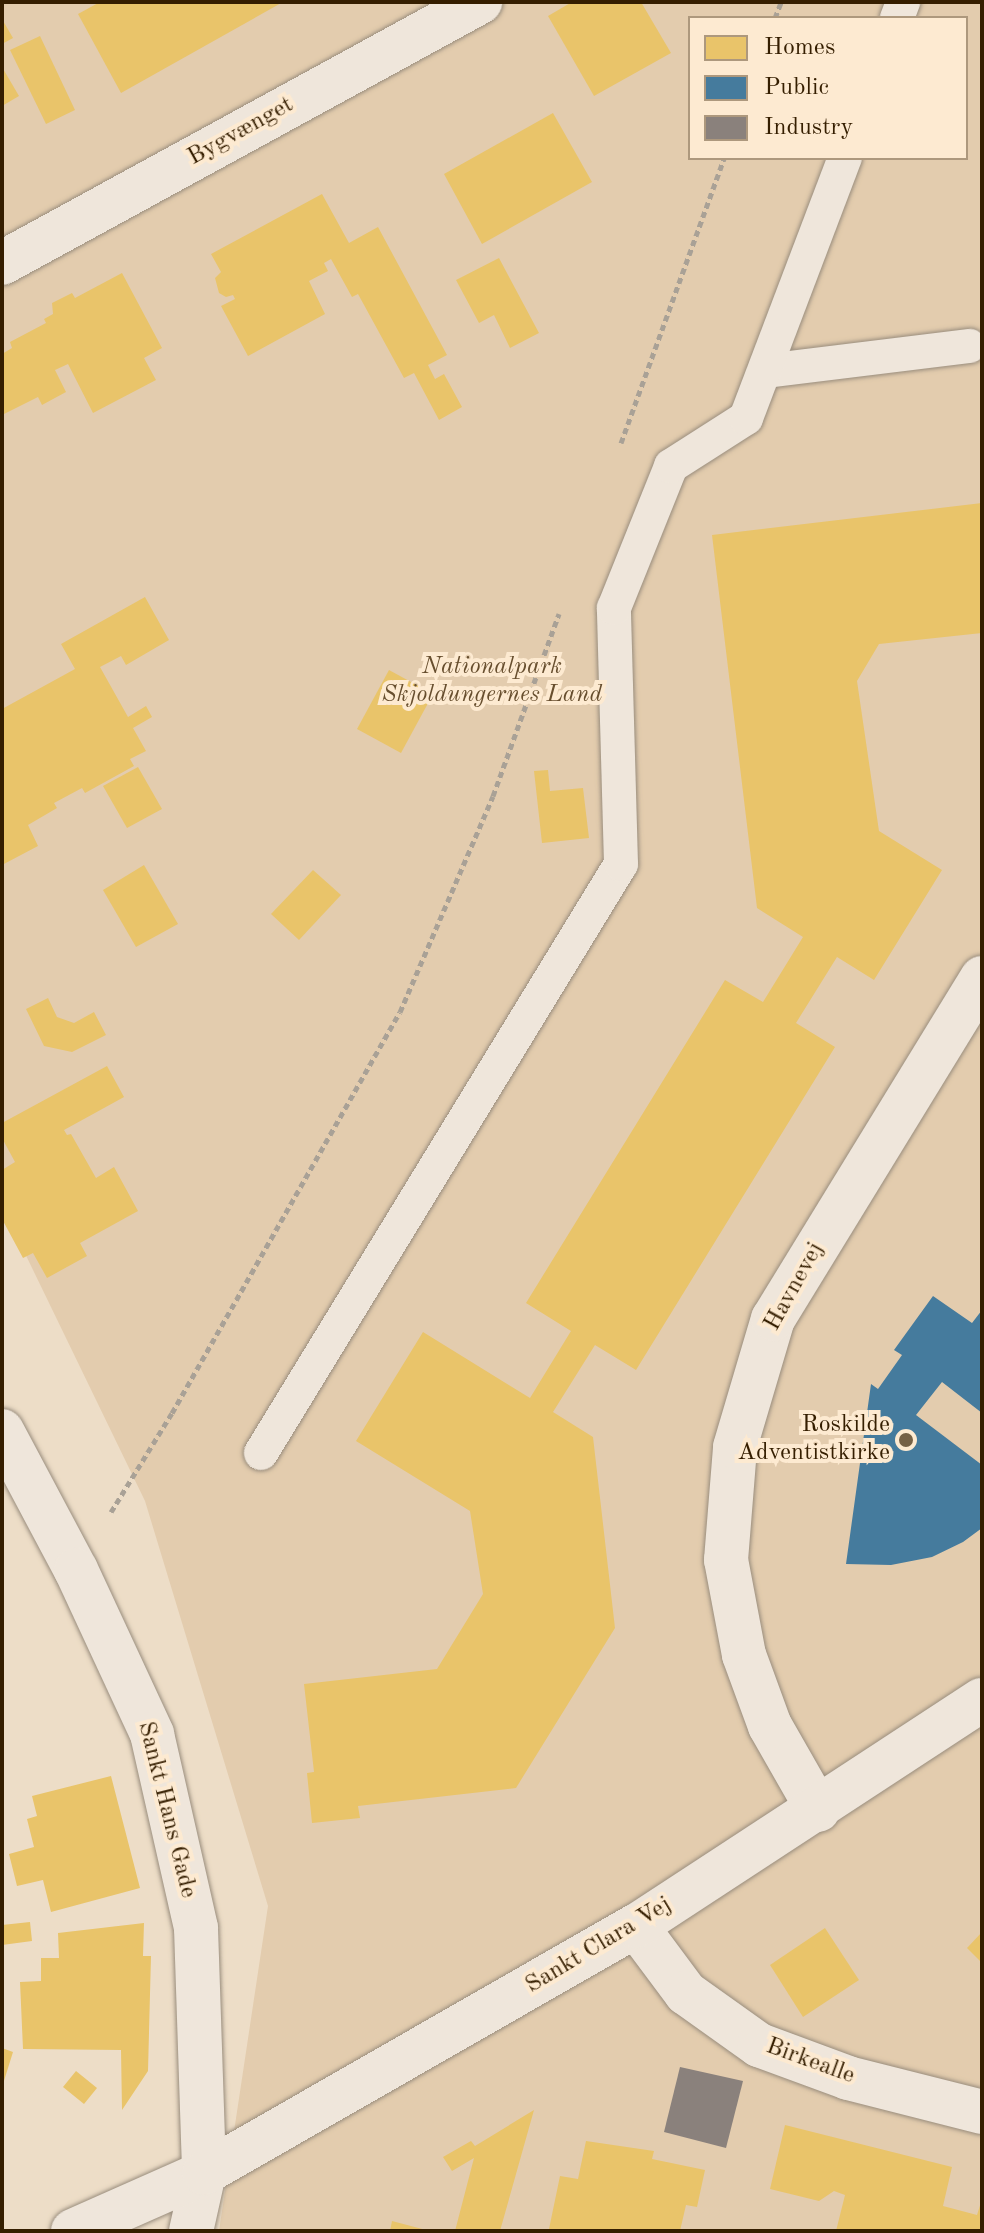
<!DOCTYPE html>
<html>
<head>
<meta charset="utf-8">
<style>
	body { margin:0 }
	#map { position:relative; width:984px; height:2233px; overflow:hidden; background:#edddc7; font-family:"Old Standard TT",serif }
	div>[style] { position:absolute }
	.green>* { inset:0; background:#e3ccae }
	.homes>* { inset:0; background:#e9c46a }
	.public>* { inset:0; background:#457b9d }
	.industry>* { inset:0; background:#8a817c }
	.path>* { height:5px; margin-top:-2.5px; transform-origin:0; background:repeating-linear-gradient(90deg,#a9a196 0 6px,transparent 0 10px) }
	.roads { filter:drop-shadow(0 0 2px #998d7d) drop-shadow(0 0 2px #998d7d) }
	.service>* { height:34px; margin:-17px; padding:0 17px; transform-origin:17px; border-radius:17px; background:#efe6db }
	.minor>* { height:44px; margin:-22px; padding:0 22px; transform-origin:22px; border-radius:22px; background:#efe6db }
	.secondary>* { height:44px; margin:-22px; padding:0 22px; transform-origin:22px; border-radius:22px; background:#efe6db }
	.dots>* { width:22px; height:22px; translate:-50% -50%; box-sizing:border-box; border:4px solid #fdead1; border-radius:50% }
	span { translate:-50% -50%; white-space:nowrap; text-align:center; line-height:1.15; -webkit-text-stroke:8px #fdead1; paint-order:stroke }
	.street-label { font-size:24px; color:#351e00 }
	.park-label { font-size:24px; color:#674e2e; font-style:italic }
	.poi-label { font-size:24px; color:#351e00 }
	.right { translate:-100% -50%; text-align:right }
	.frame { position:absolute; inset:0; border:4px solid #351e00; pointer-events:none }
	.legend { position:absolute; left:688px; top:16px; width:280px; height:144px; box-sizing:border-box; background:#fdead1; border:2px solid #ad987d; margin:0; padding:10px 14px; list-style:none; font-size:24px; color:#351e00 }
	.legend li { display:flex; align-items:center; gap:16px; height:40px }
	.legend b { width:40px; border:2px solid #ad987d }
</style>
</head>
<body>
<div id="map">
	<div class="green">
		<div style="clip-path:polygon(evenodd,2px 2px,982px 2px,982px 2231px,219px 2231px,268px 1906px,145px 1501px,2px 1206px,2px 2px,690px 18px,966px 18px,966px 158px,690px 158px,690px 18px)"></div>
	</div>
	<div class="homes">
		<div style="clip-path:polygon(100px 2px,283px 2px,121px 93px,78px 14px)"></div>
		<div style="clip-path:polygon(572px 2px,641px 2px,671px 53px,594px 96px,548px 16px)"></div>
		<div style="clip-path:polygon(2px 19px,13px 38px,2px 44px)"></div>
		<div style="clip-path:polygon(40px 36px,75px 110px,46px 124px,10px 50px)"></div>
		<div style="clip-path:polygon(2px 67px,19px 96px,2px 106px)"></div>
		<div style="clip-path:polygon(553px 113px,592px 182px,482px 244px,444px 174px)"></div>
		<div style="clip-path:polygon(322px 194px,349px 243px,378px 227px,447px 355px,428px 365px,435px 379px,444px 374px,462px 407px,439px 420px,414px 373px,404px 378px,358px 294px,352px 297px,331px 259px,324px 263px,328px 271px,309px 281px,325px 314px,248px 356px,221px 306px,235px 299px,233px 295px,226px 297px,219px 293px,215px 278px,221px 272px,211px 254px)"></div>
		<div style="clip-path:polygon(499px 258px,539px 333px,510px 348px,494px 315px,479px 323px,456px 280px)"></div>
		<div style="clip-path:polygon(122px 273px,162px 348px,144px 358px,156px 380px,93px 413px,68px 364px,55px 370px,66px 392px,42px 405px,38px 397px,2px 415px,2px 354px,12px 348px,10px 342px,46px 323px,44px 319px,53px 314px,52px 303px,72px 293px,75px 298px)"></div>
		<div style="clip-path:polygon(982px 503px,982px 633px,879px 644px,857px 681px,879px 831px,942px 870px,874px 980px,837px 957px,796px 1023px,835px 1047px,636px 1370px,595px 1345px,553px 1412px,593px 1437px,615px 1628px,516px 1788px,358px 1806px,360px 1818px,312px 1823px,307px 1773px,314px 1772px,304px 1684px,437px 1669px,483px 1594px,470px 1511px,356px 1441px,423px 1332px,530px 1398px,571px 1331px,526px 1303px,725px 980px,763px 1002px,803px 937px,757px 908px,712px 535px)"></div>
		<div style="clip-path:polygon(145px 597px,169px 640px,126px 665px,121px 656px,100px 667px,128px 717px,146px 706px,152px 717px,133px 728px,146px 751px,130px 759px,134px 766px,85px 793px,82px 788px,54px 803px,57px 808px,28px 825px,38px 846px,2px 865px,2px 709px,75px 669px,61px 644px)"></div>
		<div style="clip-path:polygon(389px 670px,433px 694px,401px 753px,357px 729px)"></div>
		<div style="clip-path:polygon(138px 767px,162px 809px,127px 828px,103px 786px)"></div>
		<div style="clip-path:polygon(548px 770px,550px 791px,583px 788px,589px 838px,542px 843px,534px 771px)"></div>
		<div style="clip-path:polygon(144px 865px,178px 924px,136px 947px,103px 890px)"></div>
		<div style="clip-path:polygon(313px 870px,341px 895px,299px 940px,271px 914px)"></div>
		<div style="clip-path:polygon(48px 998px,57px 1017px,74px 1023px,94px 1012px,106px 1035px,72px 1052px,44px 1046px,26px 1009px)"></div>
		<div style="clip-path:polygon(107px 1066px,124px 1097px,64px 1130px,67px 1135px,71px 1134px,96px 1178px,114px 1167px,138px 1211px,80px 1243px,87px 1256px,47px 1278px,33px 1253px,23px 1258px,2px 1219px,2px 1170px,15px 1162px,2px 1138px,2px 1123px)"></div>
		<div style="clip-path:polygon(111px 1776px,140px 1888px,51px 1912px,43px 1880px,17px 1886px,9px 1854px,34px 1847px,27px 1819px,37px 1816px,32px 1796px)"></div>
		<div style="clip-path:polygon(30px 1922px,32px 1941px,2px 1945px,2px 1925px)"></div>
		<div style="clip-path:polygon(144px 1923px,143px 1956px,151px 1956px,148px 2071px,122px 2110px,121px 2050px,23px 2049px,20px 1982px,41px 1981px,41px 1958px,59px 1958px,58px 1933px)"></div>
		<div style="clip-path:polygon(825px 1928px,859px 1980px,803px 2017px,770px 1965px)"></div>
		<div style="clip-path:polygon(982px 1932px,982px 1963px,967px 1948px)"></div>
		<div style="clip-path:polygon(2px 2048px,13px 2052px,3px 2084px,2px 2084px)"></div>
		<div style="clip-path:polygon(76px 2071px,97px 2088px,84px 2104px,63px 2087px)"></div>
		<div style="clip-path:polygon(534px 2110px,500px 2231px,455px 2231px,474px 2158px,452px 2171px,443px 2157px,471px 2141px,475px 2146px)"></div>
		<div style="clip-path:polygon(785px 2125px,952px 2167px,943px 2206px,977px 2215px,982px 2199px,982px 2231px,836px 2231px,845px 2195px,834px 2191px,819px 2201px,770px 2189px)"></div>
		<div style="clip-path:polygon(586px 2141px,654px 2151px,652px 2159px,705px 2170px,697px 2207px,686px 2205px,680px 2231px,549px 2229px,560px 2176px,578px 2179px)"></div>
		<div style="clip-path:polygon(392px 2221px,426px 2230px,426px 2231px,390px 2231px)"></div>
	</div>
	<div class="public">
		<div style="clip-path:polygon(933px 1296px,972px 1323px,982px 1310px,982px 1413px,942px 1382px,916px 1415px,982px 1465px,982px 1528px,963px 1542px,932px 1557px,891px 1565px,846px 1564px,871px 1384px,878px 1389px,902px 1355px,894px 1350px)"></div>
	</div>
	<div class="industry">
		<div style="clip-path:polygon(680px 2067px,743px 2081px,726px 2148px,664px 2132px)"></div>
	</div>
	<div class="path">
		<div style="left:775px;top:18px;width:17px;rotate:-69deg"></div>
		<div style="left:621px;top:443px;width:303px;rotate:-70.1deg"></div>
		<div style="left:111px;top:1512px;width:116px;rotate:-58.4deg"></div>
		<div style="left:172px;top:1413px;width:461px;rotate:-60.4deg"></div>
		<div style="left:400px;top:1012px;width:235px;rotate:-66.7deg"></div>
		<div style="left:493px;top:796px;width:194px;rotate:-70.1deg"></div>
	</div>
	<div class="roads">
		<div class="service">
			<div style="left:897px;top:18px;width:17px;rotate:-69deg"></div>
			<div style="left:765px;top:371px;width:206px;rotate:-7deg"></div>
			<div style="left:261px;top:1453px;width:690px;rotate:-58.57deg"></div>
			<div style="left:621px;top:864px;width:256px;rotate:-91.6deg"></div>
			<div style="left:614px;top:608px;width:153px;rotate:-68.1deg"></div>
			<div style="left:671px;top:466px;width:89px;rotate:-32.6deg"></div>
			<div style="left:746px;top:418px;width:278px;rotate:-69.2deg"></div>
		</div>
		<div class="minor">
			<div style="left:2px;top:263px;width:545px;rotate:-28.64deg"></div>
			<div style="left:2px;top:1431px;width:157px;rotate:62deg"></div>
			<div style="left:76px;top:1570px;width:181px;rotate:65.1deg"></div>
			<div style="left:152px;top:1734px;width:199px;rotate:77.2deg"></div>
			<div style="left:196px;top:1928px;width:245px;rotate:88.1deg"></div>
			<div style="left:204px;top:2173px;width:59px;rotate:102.6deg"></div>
			<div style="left:818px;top:1810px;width:97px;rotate:-119.7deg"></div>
			<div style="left:770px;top:1726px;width:76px;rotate:-110.1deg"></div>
			<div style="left:744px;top:1655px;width:97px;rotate:-100.7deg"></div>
			<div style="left:726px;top:1560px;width:113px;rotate:-85.4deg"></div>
			<div style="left:735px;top:1447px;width:134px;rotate:-73.5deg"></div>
			<div style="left:773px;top:1319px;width:400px;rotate:-58.5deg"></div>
			<div style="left:636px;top:1926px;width:84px;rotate:53.3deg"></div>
			<div style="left:686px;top:1993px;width:90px;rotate:35.5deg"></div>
			<div style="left:759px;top:2045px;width:95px;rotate:20.3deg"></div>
			<div style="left:848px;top:2078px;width:138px;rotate:14.2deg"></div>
		</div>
		<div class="secondary">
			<div style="left:73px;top:2231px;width:143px;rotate:-23.9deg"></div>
			<div style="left:204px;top:2173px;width:498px;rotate:-29.8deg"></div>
			<div style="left:636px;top:1926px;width:413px;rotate:-33.2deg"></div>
		</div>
	</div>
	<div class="dots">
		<div style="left:906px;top:1440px;background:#756146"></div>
	</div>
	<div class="street-label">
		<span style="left:241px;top:132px;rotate:-29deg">Bygvænget</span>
		<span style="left:795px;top:1287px;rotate:-61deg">Havnevej</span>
		<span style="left:166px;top:1810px;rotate:76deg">Sankt Hans Gade</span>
		<span style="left:599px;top:1946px;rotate:-31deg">Sankt Clara Vej</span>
		<span style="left:810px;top:2062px;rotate:20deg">Birkealle</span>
	</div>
	<div class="park-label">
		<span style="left:492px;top:682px">Nationalpark<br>Skjoldungernes Land</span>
	</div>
	<div class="poi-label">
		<span class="right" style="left:890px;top:1440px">Roskilde<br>Adventistkirke</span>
	</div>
	<div class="frame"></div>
	<ul class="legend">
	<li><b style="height:22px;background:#e9c46a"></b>Homes</li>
	<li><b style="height:22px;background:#457b9d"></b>Public</li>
	<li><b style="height:22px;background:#8a817c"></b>Industry</li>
	</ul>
</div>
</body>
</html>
